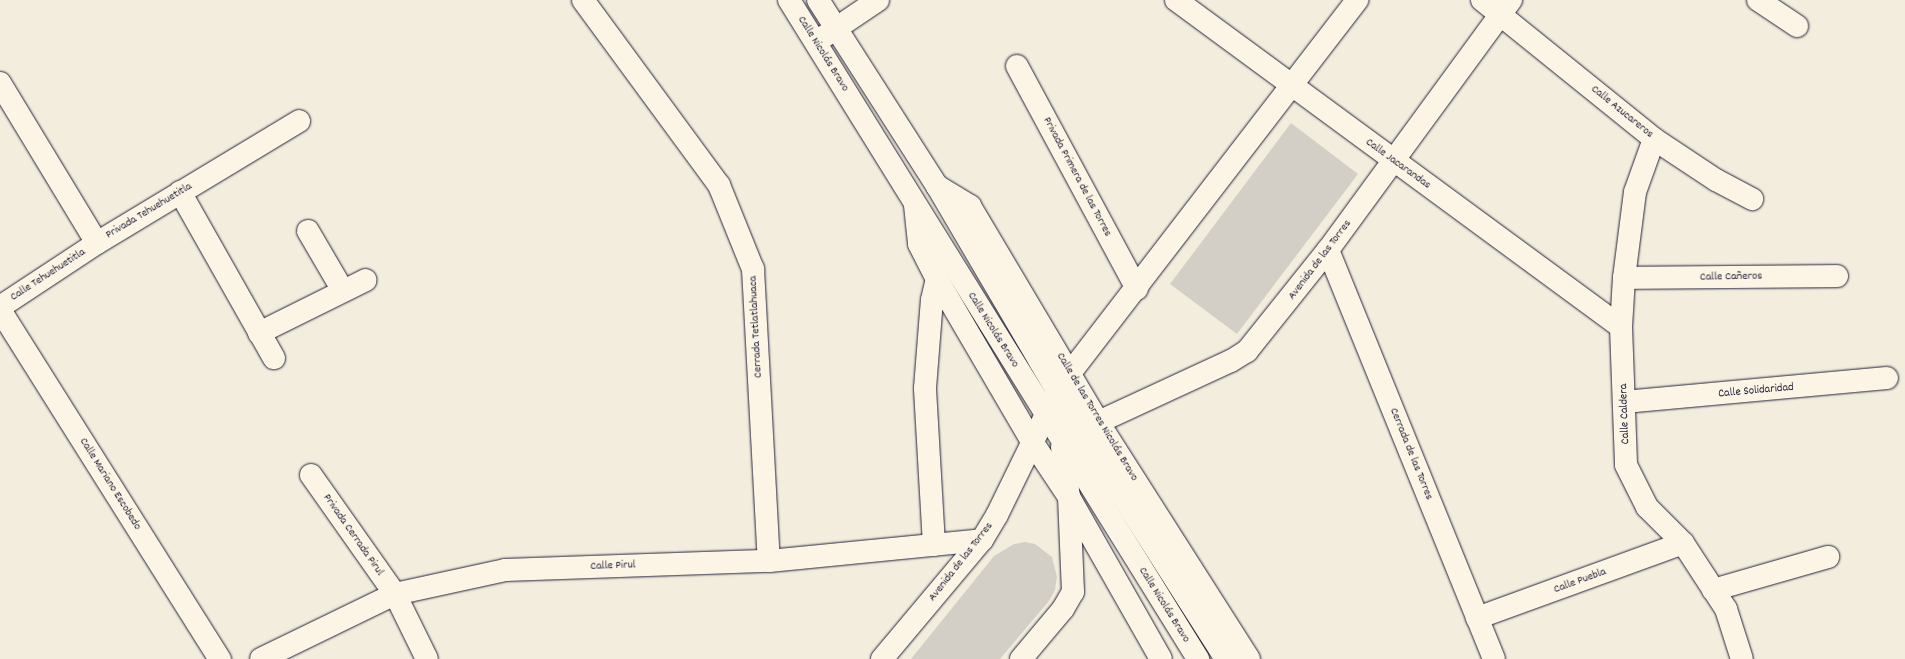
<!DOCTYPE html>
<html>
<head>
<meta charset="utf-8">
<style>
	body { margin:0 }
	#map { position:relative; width:1905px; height:659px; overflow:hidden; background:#f3edde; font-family:Dekko,sans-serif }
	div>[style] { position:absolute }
	.green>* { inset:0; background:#d4cfc6 }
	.roads { filter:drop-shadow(0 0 1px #22223b) drop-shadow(0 0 1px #22223b) }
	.street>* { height:22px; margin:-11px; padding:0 11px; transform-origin:11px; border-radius:11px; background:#fcf5e5 }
	.secondary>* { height:22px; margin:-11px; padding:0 11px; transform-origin:11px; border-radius:11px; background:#fcf5e5 }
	span { translate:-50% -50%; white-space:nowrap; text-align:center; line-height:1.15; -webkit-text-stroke:3px #fcf5e5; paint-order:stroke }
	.street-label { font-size:12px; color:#22223b }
</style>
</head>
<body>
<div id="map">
	<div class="green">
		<div style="clip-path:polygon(1291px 123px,1358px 174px,1237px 334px,1170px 284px)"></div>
		<div style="clip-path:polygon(1025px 542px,1035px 544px,1052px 557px,1057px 577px,1055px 590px,1049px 601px,1000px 659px,911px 659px,994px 556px,1014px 544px)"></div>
	</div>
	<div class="roads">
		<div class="street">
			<div style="left:583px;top:0;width:230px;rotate:53.7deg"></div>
			<div style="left:719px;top:185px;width:91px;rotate:68deg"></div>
			<div style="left:753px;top:269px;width:292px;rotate:86.9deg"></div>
			<div style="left:1176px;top:0;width:552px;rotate:36.31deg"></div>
			<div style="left:1482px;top:0;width:221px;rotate:38.9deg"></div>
			<div style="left:1654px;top:139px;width:74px;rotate:33.5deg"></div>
			<div style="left:1716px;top:180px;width:41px;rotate:27.8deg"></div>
			<div style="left:1758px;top:0;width:47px;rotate:33.7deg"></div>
			<div style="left:816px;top:42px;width:75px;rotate:-34.1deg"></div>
			<div style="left:1017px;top:66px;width:253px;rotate:61.7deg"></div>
			<div style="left:0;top:83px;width:187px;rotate:58.8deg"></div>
			<div style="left:1654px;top:139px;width:56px;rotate:109.7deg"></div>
			<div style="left:1635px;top:192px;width:87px;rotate:97.3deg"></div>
			<div style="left:1624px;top:278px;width:49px;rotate:93.5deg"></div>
			<div style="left:1621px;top:327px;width:138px;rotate:87.9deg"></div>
			<div style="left:1626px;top:465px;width:47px;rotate:63.4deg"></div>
			<div style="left:1647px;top:507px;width:51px;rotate:45deg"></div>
			<div style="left:1683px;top:543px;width:79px;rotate:56.9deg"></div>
			<div style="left:1726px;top:609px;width:52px;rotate:72.3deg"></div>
			<div style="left:937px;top:186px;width:39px;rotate:31deg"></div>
			<div style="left:970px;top:206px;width:251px;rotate:59.3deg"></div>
			<div style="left:1098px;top:422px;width:281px;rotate:57.5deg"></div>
			<div style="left:180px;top:192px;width:191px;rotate:60.5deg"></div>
			<div style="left:915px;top:205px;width:39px;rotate:84deg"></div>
			<div style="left:919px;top:244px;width:39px;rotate:63deg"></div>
			<div style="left:937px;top:279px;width:190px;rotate:59.7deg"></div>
			<div style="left:1033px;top:443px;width:65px;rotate:56.3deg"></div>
			<div style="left:1069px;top:497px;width:186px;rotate:60.4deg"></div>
			<div style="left:308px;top:231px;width:69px;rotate:59.7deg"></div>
			<div style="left:1328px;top:250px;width:441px;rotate:67.9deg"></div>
			<div style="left:1624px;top:278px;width:213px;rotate:-0.5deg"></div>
			<div style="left:0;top:307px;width:116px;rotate:-33.4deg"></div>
			<div style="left:97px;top:243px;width:236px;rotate:-31.1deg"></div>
			<div style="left:0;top:310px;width:413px;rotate:57.8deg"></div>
			<div style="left:259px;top:333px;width:119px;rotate:-26.4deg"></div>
			<div style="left:1624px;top:402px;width:264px;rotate:-5.2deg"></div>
			<div style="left:1064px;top:438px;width:184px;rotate:-24.8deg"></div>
			<div style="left:1231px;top:361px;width:19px;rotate:-32deg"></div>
			<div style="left:1247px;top:351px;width:129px;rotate:-51.3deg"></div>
			<div style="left:1328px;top:250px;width:310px;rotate:-53.8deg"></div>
			<div style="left:311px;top:475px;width:146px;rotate:54.8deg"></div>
			<div style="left:395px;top:594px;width:72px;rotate:63.8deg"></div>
			<div style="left:934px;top:545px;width:157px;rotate:-93.3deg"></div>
			<div style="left:925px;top:388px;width:88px;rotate:-85.5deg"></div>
			<div style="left:932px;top:300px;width:22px;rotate:-77deg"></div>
			<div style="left:1713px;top:590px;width:120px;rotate:-16deg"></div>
			<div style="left:1477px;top:618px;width:219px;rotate:-20deg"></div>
		</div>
		<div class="secondary">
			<div style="left:789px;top:0;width:776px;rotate:58.17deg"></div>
			<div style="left:818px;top:0;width:221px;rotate:57.4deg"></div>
			<div style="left:937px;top:186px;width:283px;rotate:59.6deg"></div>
			<div style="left:1080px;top:430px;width:272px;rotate:57.5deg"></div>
			<div style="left:261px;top:659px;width:149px;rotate:-25.9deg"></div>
			<div style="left:395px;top:594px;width:113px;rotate:-12.3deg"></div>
			<div style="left:505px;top:570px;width:264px;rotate:-2deg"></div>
			<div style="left:769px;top:561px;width:214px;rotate:-5.6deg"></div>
			<div style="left:882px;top:659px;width:155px;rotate:-50deg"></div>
			<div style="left:982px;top:540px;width:29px;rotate:-59deg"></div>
			<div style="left:997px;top:515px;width:137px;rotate:-64deg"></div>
			<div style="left:1057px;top:392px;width:23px;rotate:-56deg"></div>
			<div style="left:1070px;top:373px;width:471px;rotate:-52.4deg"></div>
			<div style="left:1021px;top:659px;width:65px;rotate:-50deg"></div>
			<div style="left:1063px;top:609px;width:20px;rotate:-60deg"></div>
			<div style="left:1073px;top:592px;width:95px;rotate:-92.4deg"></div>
			<div style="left:1069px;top:497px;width:50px;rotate:-98deg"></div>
		</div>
	</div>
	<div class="street-label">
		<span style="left:823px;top:54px;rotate:58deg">Calle Nicolás Bravo</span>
		<span style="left:1622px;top:112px;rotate:39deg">Calle Azucareros</span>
		<span style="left:1398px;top:164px;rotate:36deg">Calle Jacarandas</span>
		<span style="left:1077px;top:177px;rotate:62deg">Privada Primera de las Torres</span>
		<span style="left:149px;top:211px;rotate:-31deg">Privada Tehuehuetitla</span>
		<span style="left:1320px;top:260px;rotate:-53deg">Avenida de las Torres</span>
		<span style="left:48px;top:275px;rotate:-33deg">Calle Tehuehuetitla</span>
		<span style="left:1731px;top:277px;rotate:-1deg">Calle Cañeros</span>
		<span style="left:756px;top:327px;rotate:-93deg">Cerrada Tetlatlahuaca</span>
		<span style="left:993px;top:330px;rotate:58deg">Calle Nicolás Bravo</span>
		<span style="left:1756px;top:391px;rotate:-5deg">Calle Solidaridad</span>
		<span style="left:1625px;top:414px;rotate:-92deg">Calle Caldera</span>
		<span style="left:1097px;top:417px;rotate:59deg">Calle de las Torres Nicolás Bravo</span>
		<span style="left:1411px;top:454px;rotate:68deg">Cerrada de las Torres</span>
		<span style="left:110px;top:484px;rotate:58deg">Calle Mariano Escobedo</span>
		<span style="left:353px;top:535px;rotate:55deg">Privada Cerrada Pirul</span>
		<span style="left:961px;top:562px;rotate:-52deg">Avenida de las Torres</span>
		<span style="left:613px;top:566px;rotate:-2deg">Calle Pirul</span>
		<span style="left:1580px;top:581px;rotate:-20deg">Calle Puebla</span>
		<span style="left:1164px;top:605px;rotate:58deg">Calle Nicolás Bravo</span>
	</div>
</div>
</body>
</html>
